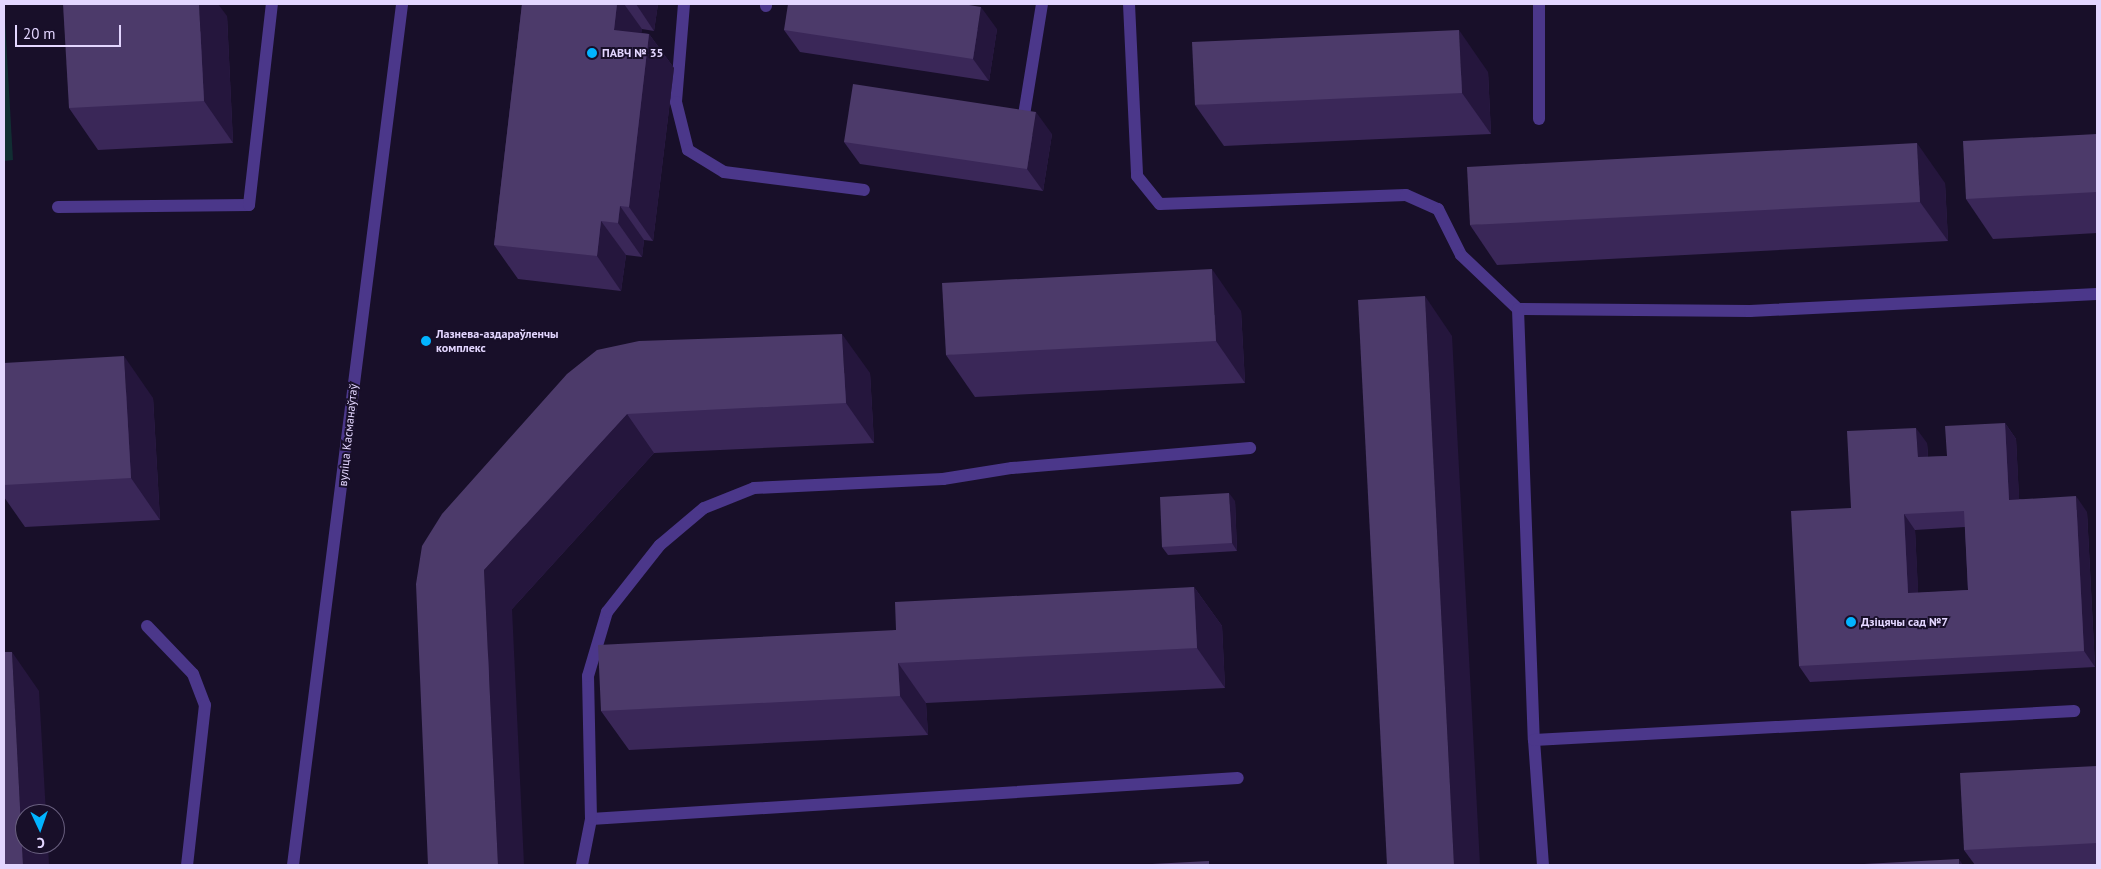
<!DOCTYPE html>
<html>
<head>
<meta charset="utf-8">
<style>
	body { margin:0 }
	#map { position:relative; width:2101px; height:869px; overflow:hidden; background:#180f29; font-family:"PT Sans",sans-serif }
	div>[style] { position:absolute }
	.green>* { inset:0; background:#112e33 }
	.service>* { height:12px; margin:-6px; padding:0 6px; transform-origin:6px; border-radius:6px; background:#4b378a }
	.tertiary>* { height:12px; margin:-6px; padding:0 6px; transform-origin:6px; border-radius:6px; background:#4b378a }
	.wall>* { inset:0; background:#3a2758 }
	.shaded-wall>* { inset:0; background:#25163d }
	.building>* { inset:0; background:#4c3a6a }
	.dots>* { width:14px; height:14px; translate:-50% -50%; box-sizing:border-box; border:2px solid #180f29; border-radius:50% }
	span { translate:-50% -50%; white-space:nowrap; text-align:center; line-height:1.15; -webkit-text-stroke:4px #180f29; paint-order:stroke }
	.poi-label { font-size:12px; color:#e3d6ff; font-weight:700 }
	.left { translate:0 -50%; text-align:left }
	.street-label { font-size:12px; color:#e3d6ff }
	.frame { position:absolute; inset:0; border:5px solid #e3d6ff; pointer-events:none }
	.north { position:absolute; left:15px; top:804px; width:50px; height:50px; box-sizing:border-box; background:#180f29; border:1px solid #695f7f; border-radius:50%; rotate:177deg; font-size:14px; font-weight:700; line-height:20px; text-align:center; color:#e3d6ff }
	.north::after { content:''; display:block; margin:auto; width:18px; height:22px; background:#02b4ff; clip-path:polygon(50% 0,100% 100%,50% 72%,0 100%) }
	.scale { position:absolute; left:15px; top:25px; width:106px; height:22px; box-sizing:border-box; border:2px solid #e3d6ff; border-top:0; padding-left:6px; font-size:15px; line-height:18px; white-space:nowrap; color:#e3d6ff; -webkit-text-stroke:4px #180f29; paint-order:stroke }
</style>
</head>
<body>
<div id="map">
	<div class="green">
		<div style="clip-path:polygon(4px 4px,13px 160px,4px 161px)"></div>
	</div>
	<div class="service">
		<div style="left:684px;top:4px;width:98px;rotate:94.7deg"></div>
		<div style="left:676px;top:102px;width:49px;rotate:76deg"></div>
		<div style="left:688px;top:150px;width:42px;rotate:31.4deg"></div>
		<div style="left:724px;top:172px;width:141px;rotate:7.3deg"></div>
		<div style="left:1129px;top:4px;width:172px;rotate:87.3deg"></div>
		<div style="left:1137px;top:176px;width:36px;rotate:51deg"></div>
		<div style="left:1160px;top:204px;width:246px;rotate:-2.1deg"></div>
		<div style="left:1406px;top:195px;width:35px;rotate:24deg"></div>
		<div style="left:1438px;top:209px;width:51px;rotate:63.4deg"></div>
		<div style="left:1461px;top:255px;width:79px;rotate:43.5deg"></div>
		<div style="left:1518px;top:309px;width:232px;rotate:0.5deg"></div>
		<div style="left:1750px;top:311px;width:347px;rotate:-2.8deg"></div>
		<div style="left:766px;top:6px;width:2px;rotate:-90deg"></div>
		<div style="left:1024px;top:115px;width:112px;rotate:-80.8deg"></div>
		<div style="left:1539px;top:119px;width:115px;rotate:-90deg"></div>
		<div style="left:58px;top:207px;width:191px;rotate:-0.6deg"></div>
		<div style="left:249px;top:205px;width:202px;rotate:-83.5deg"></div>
		<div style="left:1518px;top:309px;width:431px;rotate:87.9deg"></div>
		<div style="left:1534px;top:740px;width:125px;rotate:85.9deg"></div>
		<div style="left:147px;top:626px;width:66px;rotate:46.2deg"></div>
		<div style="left:193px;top:674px;width:33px;rotate:69deg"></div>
		<div style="left:205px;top:705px;width:161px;rotate:96.4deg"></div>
		<div style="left:1534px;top:740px;width:541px;rotate:-3.07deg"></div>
		<div style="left:591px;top:819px;width:648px;rotate:-3.63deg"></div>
		<div style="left:582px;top:865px;width:47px;rotate:-78.9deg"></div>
		<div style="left:591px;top:819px;width:143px;rotate:-91.2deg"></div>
		<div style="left:588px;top:676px;width:67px;rotate:-73.5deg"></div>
		<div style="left:607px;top:612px;width:85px;rotate:-51.7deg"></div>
		<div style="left:660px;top:545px;width:57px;rotate:-40.1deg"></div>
		<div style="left:704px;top:508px;width:54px;rotate:-21.8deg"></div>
		<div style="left:754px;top:488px;width:189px;rotate:-2.7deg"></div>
		<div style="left:943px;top:479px;width:70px;rotate:-9.1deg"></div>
		<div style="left:1012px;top:468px;width:239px;rotate:-4.8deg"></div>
	</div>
	<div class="tertiary">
		<div style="left:293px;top:865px;width:868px;rotate:-82.78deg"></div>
	</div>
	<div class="wall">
		<div style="clip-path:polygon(522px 4px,658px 4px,654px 31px,642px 29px,641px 33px,649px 34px,674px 68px,653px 241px,644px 240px,642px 257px,626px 255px,621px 291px,518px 279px,494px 245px)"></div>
		<div style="clip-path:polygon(227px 16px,233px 143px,98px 150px,69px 108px)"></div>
		<div style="clip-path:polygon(997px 29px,989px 81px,800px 52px,784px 30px)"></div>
		<div style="clip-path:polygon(1488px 72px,1491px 134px,1224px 146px,1195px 105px)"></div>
		<div style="clip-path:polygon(1052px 134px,1043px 191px,860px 164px,844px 142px)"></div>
		<div style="clip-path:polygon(2097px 134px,2097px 233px,1993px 239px,1966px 199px)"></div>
		<div style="clip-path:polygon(1945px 183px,1948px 241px,1497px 265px,1470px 225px)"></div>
		<div style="clip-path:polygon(1241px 311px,1245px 383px,975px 397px,946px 355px)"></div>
		<div style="clip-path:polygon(4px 363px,153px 398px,160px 520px,25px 527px,4px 497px)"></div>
		<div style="clip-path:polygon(870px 373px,874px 443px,654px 453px,512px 609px,428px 865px,567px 374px)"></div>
		<div style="clip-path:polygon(evenodd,2005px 423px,2016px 439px,2019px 499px,2087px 512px,2095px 667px,1810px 682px,1799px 666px,1927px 443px,1928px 457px,1947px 456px,2005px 423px,1965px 527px,1968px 590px,1918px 593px,1915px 530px,1965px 527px)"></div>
		<div style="clip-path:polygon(1235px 501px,1237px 551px,1168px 555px,1162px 547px)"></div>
		<div style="clip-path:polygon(1194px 587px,1222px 626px,1225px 688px,926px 703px,928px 735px,629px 750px,601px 711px,896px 630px)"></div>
		<div style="clip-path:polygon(2097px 766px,2097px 865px,1975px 865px,1964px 850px)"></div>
	</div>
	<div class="shaded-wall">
		<div style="clip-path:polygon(199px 4px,218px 4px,227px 16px,233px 143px,204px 101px)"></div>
		<div style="clip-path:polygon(617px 4px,624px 4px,642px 29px,638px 64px,614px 30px)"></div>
		<div style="clip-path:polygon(636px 4px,658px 4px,654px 31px)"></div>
		<div style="clip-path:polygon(981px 7px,997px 29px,989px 81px,973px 59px)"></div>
		<div style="clip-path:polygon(1459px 30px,1488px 72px,1491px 134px,1462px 93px)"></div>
		<div style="clip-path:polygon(649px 34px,674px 68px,653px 241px,629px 207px)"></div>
		<div style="clip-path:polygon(1036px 112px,1052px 134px,1043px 191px,1027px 169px)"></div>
		<div style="clip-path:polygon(1917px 143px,1945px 183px,1948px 241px,1920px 202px)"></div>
		<div style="clip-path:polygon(620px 206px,644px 240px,642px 257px,618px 223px)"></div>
		<div style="clip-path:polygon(601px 221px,626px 255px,621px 291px,597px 256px)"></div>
		<div style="clip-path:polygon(1212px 269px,1241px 311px,1245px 383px,1216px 341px)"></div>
		<div style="clip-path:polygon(1425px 296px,1452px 336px,1480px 865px,1454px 865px)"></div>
		<div style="clip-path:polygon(842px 334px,870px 373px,874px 443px,846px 403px)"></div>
		<div style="clip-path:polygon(124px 356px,153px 398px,160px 520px,131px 478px)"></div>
		<div style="clip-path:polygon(627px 414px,654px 453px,512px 609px,524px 865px,498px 865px,484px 570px)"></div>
		<div style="clip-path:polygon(2005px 423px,2016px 439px,2020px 515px,2009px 500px)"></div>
		<div style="clip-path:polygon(1916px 428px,1927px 443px,1929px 473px,1918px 457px)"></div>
		<div style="clip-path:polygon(1229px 493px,1235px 501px,1237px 551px,1232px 543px)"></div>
		<div style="clip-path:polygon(2076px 496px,2087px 512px,2095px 667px,2084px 651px)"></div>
		<div style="clip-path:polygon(1904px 514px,1915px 530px,1919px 609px,1908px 593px)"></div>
		<div style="clip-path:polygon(1194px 587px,1222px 626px,1225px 688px,1197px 648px)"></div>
		<div style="clip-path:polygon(12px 652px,39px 691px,46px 814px,25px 814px,25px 844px,48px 844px,49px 865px,23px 865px)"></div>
		<div style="clip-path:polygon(898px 663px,926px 703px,928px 735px,900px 696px)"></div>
		<div style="clip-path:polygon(1959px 859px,1963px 865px,1959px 865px)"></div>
	</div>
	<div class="building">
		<div style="clip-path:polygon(63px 4px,199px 4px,204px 101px,69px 108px)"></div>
		<div style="clip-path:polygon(522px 4px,617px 4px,614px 30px,649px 34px,629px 207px,620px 206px,618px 223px,601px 221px,597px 256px,494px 245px)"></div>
		<div style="clip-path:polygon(788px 4px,963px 4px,981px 7px,973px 59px,784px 30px)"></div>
		<div style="clip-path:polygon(1459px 30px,1462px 93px,1195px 105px,1192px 42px)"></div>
		<div style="clip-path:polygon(853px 84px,1036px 112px,1027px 169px,844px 142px)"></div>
		<div style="clip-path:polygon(2097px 134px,2097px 192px,1966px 199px,1963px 141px)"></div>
		<div style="clip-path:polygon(1917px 143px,1920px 202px,1470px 225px,1467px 167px)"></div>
		<div style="clip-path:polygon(1212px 269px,1216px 341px,946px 355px,942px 283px)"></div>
		<div style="clip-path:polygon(1425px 296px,1454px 865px,1387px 865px,1358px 300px)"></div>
		<div style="clip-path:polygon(842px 334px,846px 403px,627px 414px,484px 570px,498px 865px,428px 865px,416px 584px,422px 546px,442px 514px,567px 374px,597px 350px,639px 341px)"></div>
		<div style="clip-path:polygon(124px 356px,131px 478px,4px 485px,4px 363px)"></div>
		<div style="clip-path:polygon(evenodd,2005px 423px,2009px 500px,2076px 496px,2084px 651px,1799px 666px,1791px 511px,1851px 508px,1847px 431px,1916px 428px,1918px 457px,1947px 456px,1945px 426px,2005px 423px,1964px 511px,1968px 590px,1908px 593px,1904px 514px,1964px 511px)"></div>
		<div style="clip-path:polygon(1229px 493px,1232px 543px,1162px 547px,1160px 497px)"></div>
		<div style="clip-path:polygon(1194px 587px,1197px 648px,898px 663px,900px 696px,601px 711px,598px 645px,896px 630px,895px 602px)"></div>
		<div style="clip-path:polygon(4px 652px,12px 652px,23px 865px,4px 865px)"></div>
		<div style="clip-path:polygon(2097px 766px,2097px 843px,1964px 850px,1960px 773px)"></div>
		<div style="clip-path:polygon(1959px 859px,1959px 865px,1845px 865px)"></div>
		<div style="clip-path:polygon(1209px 861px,1209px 865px,1133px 865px)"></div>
	</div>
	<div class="dots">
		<div style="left:592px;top:53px;background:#02b4ff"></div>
		<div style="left:426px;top:341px;background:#02b4ff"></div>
		<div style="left:1851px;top:622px;background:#02b4ff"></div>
	</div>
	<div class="poi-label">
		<span class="left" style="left:602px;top:53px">ПАВЧ № 35</span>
		<span class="left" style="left:436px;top:341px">Лазнева-аздараўленчы<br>комплекс</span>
		<span class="left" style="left:1861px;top:622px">Дзіцячы сад №7</span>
	</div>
	<div class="street-label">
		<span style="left:348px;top:435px;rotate:-84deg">вуліца Касманаўтаў</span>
	</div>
	<div class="frame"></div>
	<div class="north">С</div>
	<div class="scale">20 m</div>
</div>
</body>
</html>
